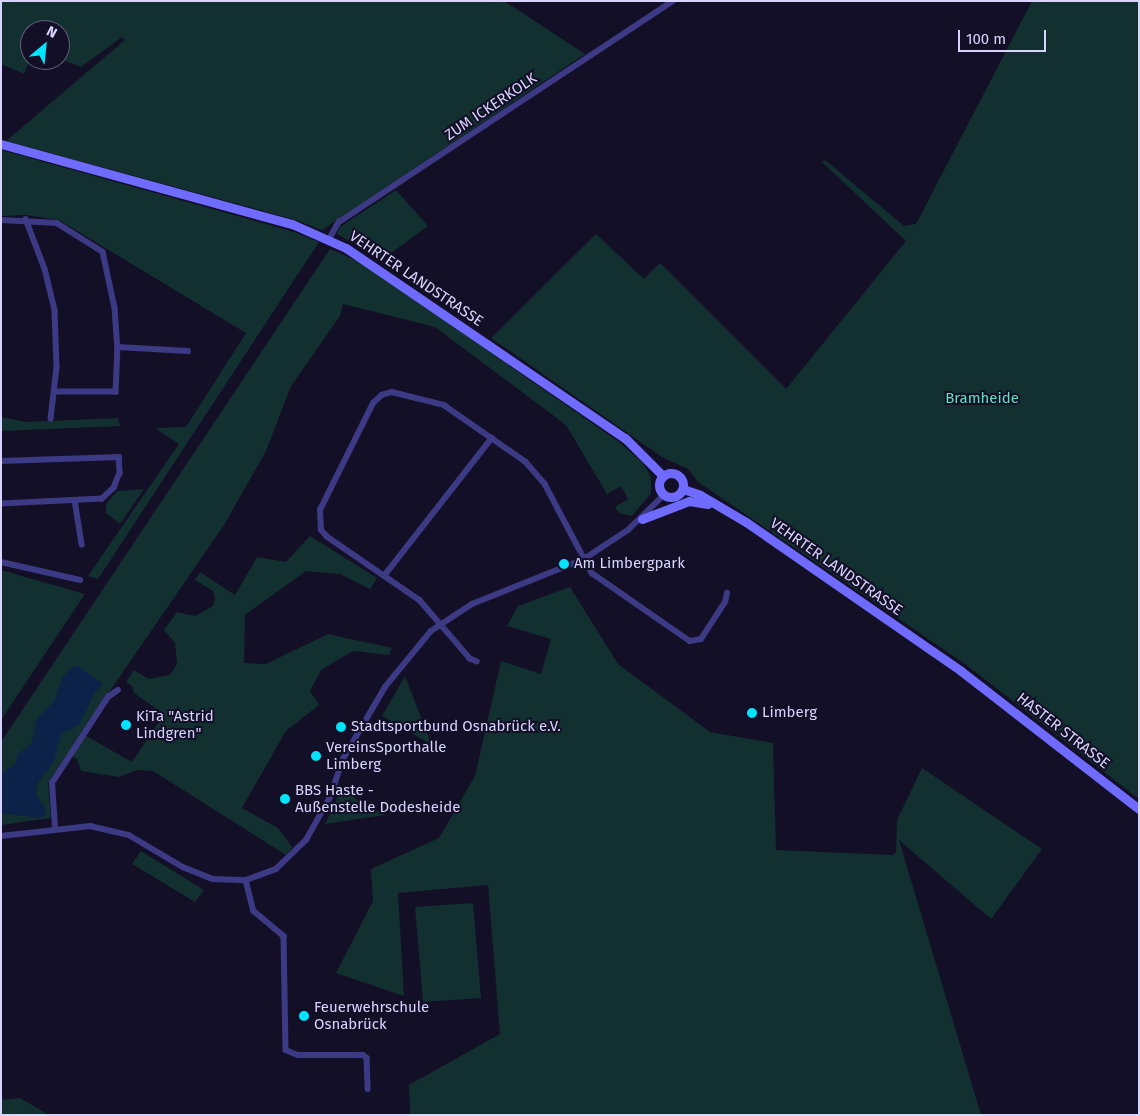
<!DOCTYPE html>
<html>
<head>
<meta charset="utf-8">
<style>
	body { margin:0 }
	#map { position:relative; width:1140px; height:1116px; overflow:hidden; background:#130f26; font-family:"Fira Sans",sans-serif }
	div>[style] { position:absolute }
	.green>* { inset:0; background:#12302f }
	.water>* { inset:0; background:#0c2248 }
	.minor>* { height:5.5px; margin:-2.75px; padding:0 2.75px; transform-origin:2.75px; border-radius:2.75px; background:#3d3a85 }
	.secondary>* { height:9px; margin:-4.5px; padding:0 4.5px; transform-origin:4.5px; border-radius:4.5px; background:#6f6bff }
	.secondary>.ring { margin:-4.5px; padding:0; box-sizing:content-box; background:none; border:9px solid #6f6bff; border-radius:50% }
	.dots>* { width:14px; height:14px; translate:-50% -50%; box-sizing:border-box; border:2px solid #130f26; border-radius:50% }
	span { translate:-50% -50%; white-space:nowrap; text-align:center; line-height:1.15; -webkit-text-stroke:4px #130f26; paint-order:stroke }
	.street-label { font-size:15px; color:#d9d4ff }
	.park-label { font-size:15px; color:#5fe0c0 }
	.poi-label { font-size:15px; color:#d9d4ff }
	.left { translate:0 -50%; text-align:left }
	.frame { position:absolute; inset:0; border:2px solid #d9d4ff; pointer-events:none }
	.north { position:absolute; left:20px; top:20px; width:50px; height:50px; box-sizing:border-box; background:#130f26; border:1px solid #625e7d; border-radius:50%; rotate:28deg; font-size:14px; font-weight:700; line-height:20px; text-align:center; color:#d9d4ff }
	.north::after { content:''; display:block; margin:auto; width:18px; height:22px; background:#00e5ff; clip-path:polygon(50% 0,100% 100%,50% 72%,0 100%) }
	.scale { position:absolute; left:958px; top:30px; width:88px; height:22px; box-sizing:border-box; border:2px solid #d9d4ff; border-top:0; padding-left:6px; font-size:15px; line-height:18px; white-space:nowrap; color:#d9d4ff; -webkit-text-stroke:4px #130f26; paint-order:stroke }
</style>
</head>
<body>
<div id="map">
	<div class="green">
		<div style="clip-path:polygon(1px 1px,504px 1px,585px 54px,322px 230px,296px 220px,6px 141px,125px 40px,122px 37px,81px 67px,60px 59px,60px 30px,30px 30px,30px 59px,24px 74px,1px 64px)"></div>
		<div style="clip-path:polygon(1032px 1px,1139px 1px,1139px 799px,965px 664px,698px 482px,688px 469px,662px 457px,491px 338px,596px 234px,644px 279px,660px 263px,786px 389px,906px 241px,822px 162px,825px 160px,904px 226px,916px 224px)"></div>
		<div style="clip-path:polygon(1px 150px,291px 231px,319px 242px,98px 579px,88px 576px,179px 444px,155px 428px,186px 427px,246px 333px,59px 220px,26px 215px,1px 216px)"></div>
		<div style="clip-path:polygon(396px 190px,428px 226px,383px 259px,337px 234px,340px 227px)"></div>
		<div style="clip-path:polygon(330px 249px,362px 263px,619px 442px,643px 463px,651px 477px,651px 493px,632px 516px,619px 513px,615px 507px,628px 499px,621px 486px,607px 494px,566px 425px,435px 327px,343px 304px,340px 316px,291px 386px,266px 451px,224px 525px,81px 733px,132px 762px,164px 714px,134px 693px,132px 686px,126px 682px,134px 670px,149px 679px,170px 675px,177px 664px,175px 643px,164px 630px,177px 612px,195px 616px,213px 606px,215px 598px,213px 591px,195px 580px,200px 572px,235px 595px,257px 557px,286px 562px,310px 536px,377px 578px,370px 589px,340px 574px,306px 571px,245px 615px,244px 663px,266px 664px,328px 634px,392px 648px,389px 655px,353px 651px,321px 670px,310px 691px,319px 705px,286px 731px,242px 808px,278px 828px,292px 847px,286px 855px,153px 771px,137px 770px,119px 777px,81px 771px,77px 759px,68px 753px,48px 783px,51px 818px,1px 825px,1px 742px)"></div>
		<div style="clip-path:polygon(1px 417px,26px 422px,118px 418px,120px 426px,1px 431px)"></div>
		<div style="clip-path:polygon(144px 489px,120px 524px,106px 513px,106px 504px,117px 491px)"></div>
		<div style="clip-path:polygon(1px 570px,85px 594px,1px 720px)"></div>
		<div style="clip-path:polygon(570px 587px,618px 664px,710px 732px,773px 743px,776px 850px,892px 855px,896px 852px,897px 820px,922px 768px,1042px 849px,991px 919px,899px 840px,981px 1115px,410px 1115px,409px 1085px,500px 1034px,488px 885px,398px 893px,404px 996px,336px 973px,373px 901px,371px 869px,439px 838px,475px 776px,501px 661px,541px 674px,551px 639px,507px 626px,518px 606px)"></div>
		<div style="clip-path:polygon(405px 676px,432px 745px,382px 716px)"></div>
		<div style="clip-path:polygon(341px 790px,385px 815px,325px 824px)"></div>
		<div style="clip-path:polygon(141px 851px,204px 890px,195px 902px,132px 864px)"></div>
		<div style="clip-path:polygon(473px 903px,481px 998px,423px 1002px,415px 907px)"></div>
		<div style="clip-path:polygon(20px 1098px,49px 1115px,1px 1115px,1px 1100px)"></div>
	</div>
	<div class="water">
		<div style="clip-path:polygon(78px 666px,103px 684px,94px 694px,79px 725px,61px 734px,54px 761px,37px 784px,36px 795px,45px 807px,46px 815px,39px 818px,1px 813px,1px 774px,16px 763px,18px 754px,31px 744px,37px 719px,54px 701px,62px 678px,71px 668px)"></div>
	</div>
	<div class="minor">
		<div style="left:26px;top:219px;width:53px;rotate:69.2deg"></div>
		<div style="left:45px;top:269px;width:42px;rotate:76.3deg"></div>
		<div style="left:55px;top:310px;width:58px;rotate:88deg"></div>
		<div style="left:57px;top:368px;width:51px;rotate:96.7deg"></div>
		<div style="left:1px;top:220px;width:56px;rotate:3.1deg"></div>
		<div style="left:57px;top:223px;width:54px;rotate:32.2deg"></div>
		<div style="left:103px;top:252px;width:57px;rotate:77.9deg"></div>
		<div style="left:115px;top:308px;width:39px;rotate:86deg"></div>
		<div style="left:118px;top:347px;width:45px;rotate:92.5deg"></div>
		<div style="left:116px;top:392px;width:60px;rotate:180deg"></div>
		<div style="left:329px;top:239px;width:20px;rotate:-60deg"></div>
		<div style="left:339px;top:222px;width:400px;rotate:-33.5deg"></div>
		<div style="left:118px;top:347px;width:70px;rotate:3.3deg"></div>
		<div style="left:1px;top:461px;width:118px;rotate:-1.9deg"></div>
		<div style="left:119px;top:457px;width:16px;rotate:86deg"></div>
		<div style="left:120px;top:473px;width:16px;rotate:112deg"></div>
		<div style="left:114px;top:488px;width:16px;rotate:137deg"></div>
		<div style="left:102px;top:499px;width:101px;rotate:177.2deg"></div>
		<div style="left:75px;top:500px;width:45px;rotate:81deg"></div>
		<div style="left:1px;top:562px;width:81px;rotate:12.8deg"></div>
		<div style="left:384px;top:576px;width:175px;rotate:-52deg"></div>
		<div style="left:477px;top:662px;width:8px;rotate:-157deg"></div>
		<div style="left:470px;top:659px;width:77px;rotate:-130.8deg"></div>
		<div style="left:420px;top:601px;width:113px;rotate:-145.5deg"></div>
		<div style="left:327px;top:537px;width:9px;rotate:-131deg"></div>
		<div style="left:321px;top:530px;width:20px;rotate:-93deg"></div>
		<div style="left:320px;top:510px;width:119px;rotate:-63.6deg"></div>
		<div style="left:373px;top:403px;width:12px;rotate:-42deg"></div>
		<div style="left:382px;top:395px;width:10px;rotate:-17deg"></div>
		<div style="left:392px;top:392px;width:54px;rotate:14deg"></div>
		<div style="left:444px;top:405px;width:100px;rotate:34.8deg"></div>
		<div style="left:526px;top:462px;width:29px;rotate:49deg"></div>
		<div style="left:545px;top:484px;width:101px;rotate:62.2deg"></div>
		<div style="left:592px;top:573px;width:119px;rotate:34.8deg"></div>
		<div style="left:690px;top:641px;width:11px;rotate:-10deg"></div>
		<div style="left:701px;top:639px;width:44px;rotate:-57deg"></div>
		<div style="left:725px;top:602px;width:9px;rotate:-77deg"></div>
		<div style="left:55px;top:828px;width:45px;rotate:-93.8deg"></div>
		<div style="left:52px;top:783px;width:103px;rotate:-56.9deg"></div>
		<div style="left:108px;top:697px;width:12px;rotate:-35deg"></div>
		<div style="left:1px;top:836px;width:90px;rotate:-6.4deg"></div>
		<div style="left:90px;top:826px;width:40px;rotate:13deg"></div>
		<div style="left:129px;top:835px;width:63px;rotate:30.7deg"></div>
		<div style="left:183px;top:867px;width:32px;rotate:22deg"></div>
		<div style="left:213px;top:879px;width:33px;rotate:2deg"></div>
		<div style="left:246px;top:880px;width:32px;rotate:-20deg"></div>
		<div style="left:276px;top:869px;width:42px;rotate:-44deg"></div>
		<div style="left:306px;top:840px;width:49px;rotate:-60.8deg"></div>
		<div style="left:330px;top:797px;width:40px;rotate:-71.1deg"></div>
		<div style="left:343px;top:759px;width:83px;rotate:-59.7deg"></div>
		<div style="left:385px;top:687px;width:72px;rotate:-50.6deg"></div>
		<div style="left:431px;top:631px;width:49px;rotate:-33.4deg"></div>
		<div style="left:472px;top:604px;width:121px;rotate:-21.9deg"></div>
		<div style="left:584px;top:559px;width:53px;rotate:-33.4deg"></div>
		<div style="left:628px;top:530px;width:50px;rotate:-44.2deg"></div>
		<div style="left:246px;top:880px;width:32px;rotate:76deg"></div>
		<div style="left:254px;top:911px;width:39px;rotate:40deg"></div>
		<div style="left:284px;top:936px;width:114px;rotate:89deg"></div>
		<div style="left:286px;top:1050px;width:13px;rotate:23deg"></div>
		<div style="left:298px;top:1055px;width:65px"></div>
		<div style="left:363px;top:1055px;width:5px;rotate:37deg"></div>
		<div style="left:367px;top:1058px;width:31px;rotate:88deg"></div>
	</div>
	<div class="secondary">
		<div style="left:1px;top:144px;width:302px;rotate:15.4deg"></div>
		<div style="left:292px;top:224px;width:59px;rotate:24deg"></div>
		<div style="left:346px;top:248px;width:338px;rotate:34.3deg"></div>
		<div style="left:625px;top:438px;width:54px;rotate:45deg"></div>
		<div class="ring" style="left:659px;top:473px;width:15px;height:15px"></div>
		<div style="left:683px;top:489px;width:18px;rotate:19deg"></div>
		<div style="left:700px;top:495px;width:53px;rotate:30.4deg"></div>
		<div style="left:746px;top:522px;width:262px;rotate:34.7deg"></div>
		<div style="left:961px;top:671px;width:225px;rotate:37.8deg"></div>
		<div style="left:642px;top:519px;width:50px;rotate:-21deg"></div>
		<div style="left:689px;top:501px;width:19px;rotate:9deg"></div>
	</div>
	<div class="dots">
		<div style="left:564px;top:564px;background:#00e5ff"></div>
		<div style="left:752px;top:713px;background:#00e5ff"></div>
		<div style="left:126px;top:725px;background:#00e5ff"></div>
		<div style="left:341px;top:727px;background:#00e5ff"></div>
		<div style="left:316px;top:756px;background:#00e5ff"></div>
		<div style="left:285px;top:799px;background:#00e5ff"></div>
		<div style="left:304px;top:1016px;background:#00e5ff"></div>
	</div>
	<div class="street-label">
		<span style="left:491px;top:107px;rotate:-34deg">ZUM ICKERKOLK</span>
		<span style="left:416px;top:279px;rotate:34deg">VEHRTER LANDSTRASSE</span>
		<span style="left:836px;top:567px;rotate:35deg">VEHRTER LANDSTRASSE</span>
		<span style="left:1063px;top:731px;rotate:38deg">HASTER STRASSE</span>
	</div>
	<div class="park-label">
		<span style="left:982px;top:399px">Bramheide</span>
	</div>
	<div class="poi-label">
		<span class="left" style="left:574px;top:564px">Am Limbergpark</span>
		<span class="left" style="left:762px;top:713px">Limberg</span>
		<span class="left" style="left:136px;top:725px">KiTa "Astrid<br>Lindgren"</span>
		<span class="left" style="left:351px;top:727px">Stadtsportbund Osnabrück e.V.</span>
		<span class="left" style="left:326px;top:756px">VereinsSporthalle<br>Limberg</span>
		<span class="left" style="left:295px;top:799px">BBS Haste -<br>Außenstelle Dodesheide</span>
		<span class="left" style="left:314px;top:1016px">Feuerwehrschule<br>Osnabrück</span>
	</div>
	<div class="frame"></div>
	<div class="north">N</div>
	<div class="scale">100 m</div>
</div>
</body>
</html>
